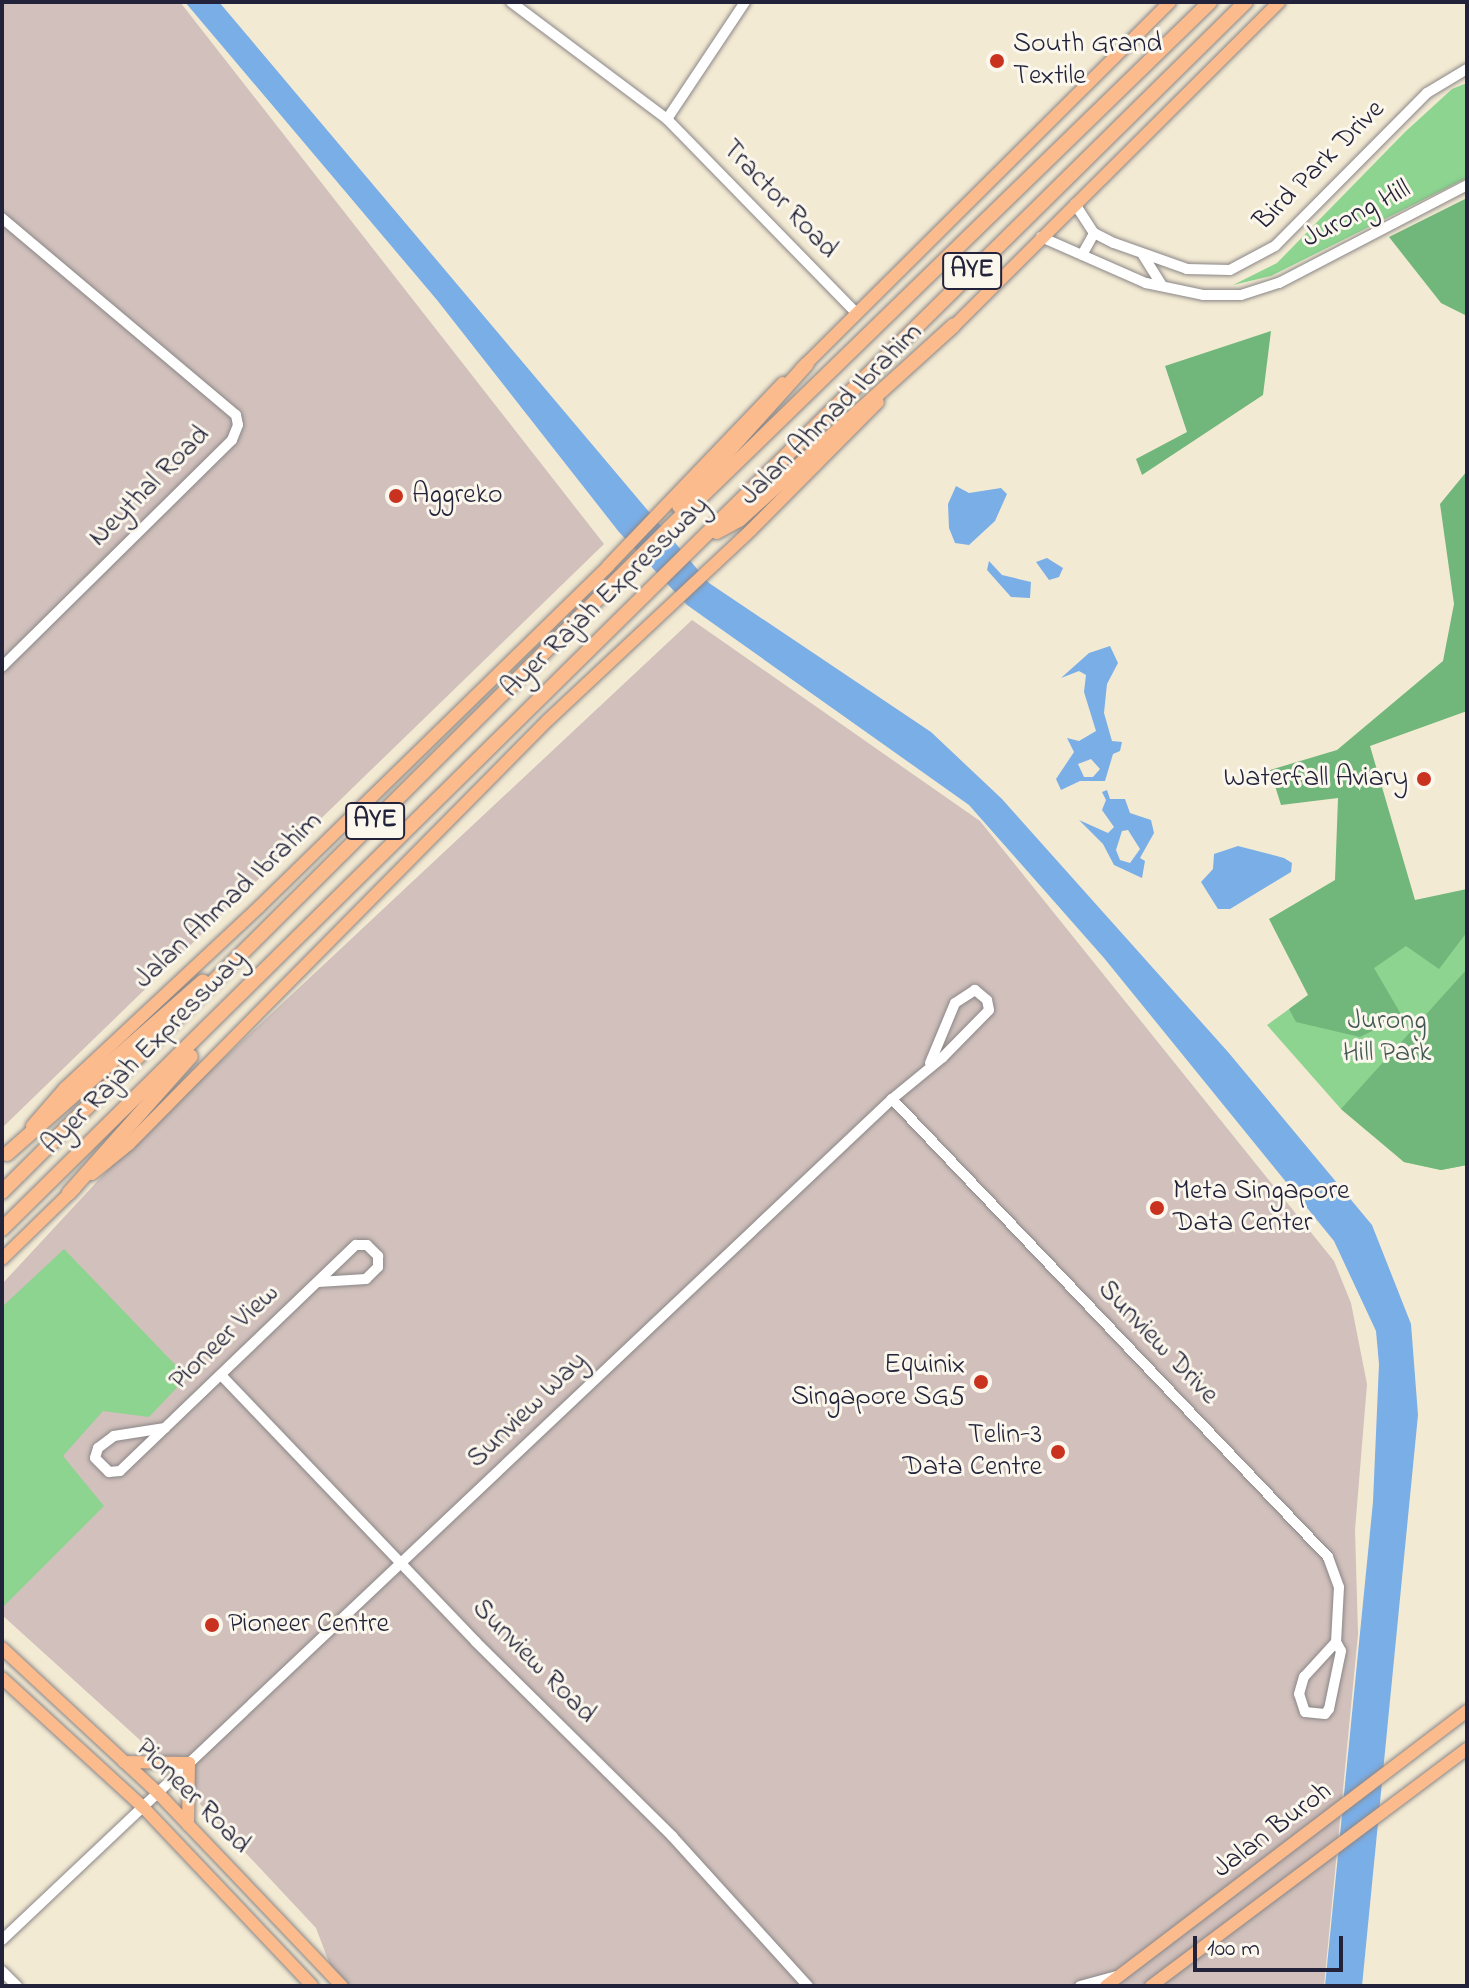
<!DOCTYPE html>
<html>
<head>
<meta charset="utf-8">
<style>
	body { margin:0 }
	#map { position:relative; width:1469px; height:1988px; overflow:hidden; background:#f3ead3; font-family:"Indie Flower",sans-serif }
	div>[style] { position:absolute }
	.industrial>* { inset:0; background:#d1c0bc }
	.green>* { inset:0; background:#8cd48f }
	.forest>* { inset:0; background:#71b67a }
	.water>* { inset:0; background:#7aaee7 }
	.roads { filter:drop-shadow(0 0 2px #8a8687) drop-shadow(0 0 2px #8a8687) }
	.minor>* { height:10px; margin:-5px; padding:0 5px; transform-origin:5px; border-radius:5px; background:#fff }
	.major>* { height:12px; margin:-6px; padding:0 6px; transform-origin:6px; border-radius:6px; background:#fbbb8c }
	.highway>* { height:14px; margin:-7px; padding:0 7px; transform-origin:7px; border-radius:7px; background:#fbbb8c }
	.dots>* { width:22px; height:22px; translate:-50% -50%; box-sizing:border-box; border:4px solid #fbf7ec; border-radius:50% }
	span { translate:-50% -50%; white-space:nowrap; text-align:center; line-height:1.15; -webkit-text-stroke:6px #fbf7ec; paint-order:stroke }
	.shield-label span { padding:2px 6px; background:#fbf7ec; border:2px solid; border-radius:6px; -webkit-text-stroke-width:0 }
	.shield-label { font-size:26px; color:#22223b; font-weight:700 }
	.poi-label { font-size:28px; color:#22223b }
	.left { translate:0 -50%; text-align:left }
	.right { translate:-100% -50%; text-align:right }
	.street-label { font-size:28px; color:#22223b }
	.park-label { font-size:28px; color:#425754 }
	.frame { position:absolute; inset:0; border:4px solid #22223b; pointer-events:none }
	.scale { position:absolute; left:1193px; top:1936px; width:150px; height:36px; box-sizing:border-box; border:4px solid #22223b; border-top:0; padding-left:10px; font-size:24px; line-height:28px; white-space:nowrap; color:#22223b; -webkit-text-stroke:6px #fbf7ec; paint-order:stroke }
</style>
</head>
<body>
<div id="map">
	<div class="industrial">
		<div style="clip-path:polygon(2px 2px,180px 2px,604px 544px,2px 1128px)"></div>
		<div style="clip-path:polygon(692px 620px,980px 821px,1334px 1261px,1351px 1303px,1367px 1384px,1355px 1530px,1358px 1634px,1324px 1986px,338px 1986px,316px 1928px,140px 1740px,2px 1615px,2px 1284px,131px 1145px)"></div>
	</div>
	<div class="green">
		<div style="clip-path:polygon(1467px 83px,1467px 178px,1271px 276px,1233px 285px,1277px 263px,1405px 132px,1452px 89px)"></div>
		<div style="clip-path:polygon(1467px 900px,1467px 1165px,1441px 1170px,1404px 1162px,1341px 1109px,1267px 1025px,1425px 911px)"></div>
		<div style="clip-path:polygon(64px 1249px,187px 1377px,149px 1417px,103px 1411px,63px 1456px,104px 1506px,2px 1608px,2px 1307px)"></div>
	</div>
	<div class="forest">
		<div style="clip-path:polygon(1467px 198px,1467px 316px,1441px 303px,1389px 237px)"></div>
		<div style="clip-path:polygon(1271px 331px,1263px 395px,1142px 475px,1136px 459px,1187px 432px,1165px 366px)"></div>
		<div style="clip-path:polygon(1467px 471px,1467px 711px,1370px 746px,1415px 900px,1467px 889px,1467px 932px,1439px 969px,1406px 946px,1374px 968px,1402px 1016px,1360px 1037px,1296px 1022px,1289px 1009px,1308px 995px,1269px 919px,1335px 880px,1338px 798px,1281px 805px,1270px 770px,1337px 750px,1443px 661px,1454px 604px,1440px 504px)"></div>
		<div style="clip-path:polygon(1467px 969px,1467px 1165px,1441px 1170px,1404px 1162px,1341px 1109px)"></div>
	</div>
	<div class="water">
		<div style="clip-path:polygon(185px 2px,219px 2px,709px 583px,931px 732px,1002px 799px,1228px 1052px,1372px 1225px,1411px 1324px,1418px 1415px,1362px 1986px,1325px 1986px,1373px 1502px,1379px 1364px,1376px 1331px,1334px 1241px,1104px 958px,969px 805px,687px 605px,619px 532px,437px 300px)"></div>
		<div style="clip-path:polygon(956px 486px,969px 493px,1001px 488px,1007px 494px,995px 521px,969px 545px,955px 543px,949px 528px,948px 504px)"></div>
		<div style="clip-path:polygon(1047px 558px,1063px 568px,1059px 577px,1049px 580px,1036px 562px)"></div>
		<div style="clip-path:polygon(989px 561px,1002px 575px,1031px 582px,1030px 598px,1011px 597px,987px 570px)"></div>
		<div style="clip-path:polygon(evenodd,1110px 646px,1118px 663px,1107px 684px,1104px 713px,1112px 741px,1122px 742px,1120px 751px,1113px 754px,1105px 781px,1080px 781px,1061px 790px,1056px 779px,1074px 752px,1067px 738px,1079px 741px,1096px 731px,1084px 692px,1086px 675px,1079px 671px,1061px 678px,1089px 653px,1110px 646px,1091px 759px,1100px 769px,1093px 777px,1084px 777px,1078px 764px,1091px 759px)"></div>
		<div style="clip-path:polygon(evenodd,1107px 790px,1110px 799px,1125px 799px,1130px 813px,1151px 820px,1154px 833px,1140px 858px,1145px 861px,1142px 878px,1114px 865px,1103px 844px,1079px 820px,1108px 833px,1114px 827px,1102px 810px,1106px 800px,1102px 792px,1107px 790px,1128px 830px,1140px 849px,1130px 863px,1120px 860px,1116px 850px,1122px 831px,1128px 830px)"></div>
		<div style="clip-path:polygon(1238px 846px,1284px 858px,1292px 863px,1291px 872px,1230px 909px,1218px 909px,1201px 882px,1213px 869px,1214px 854px)"></div>
	</div>
	<div class="roads">
		<div class="minor">
			<div style="left:511px;top:2px;width:195px;rotate:36.9deg"></div>
			<div style="left:667px;top:119px;width:272px;rotate:45.7deg"></div>
			<div style="left:667px;top:119px;width:141px;rotate:-56.3deg"></div>
			<div style="left:1075px;top:204px;width:35px;rotate:57deg"></div>
			<div style="left:1094px;top:233px;width:22px;rotate:27deg"></div>
			<div style="left:1114px;top:243px;width:77px;rotate:19.6deg"></div>
			<div style="left:1187px;top:269px;width:43px;rotate:1.3deg"></div>
			<div style="left:1230px;top:270px;width:51px;rotate:-28.1deg"></div>
			<div style="left:1275px;top:246px;width:216px;rotate:-45.2deg"></div>
			<div style="left:1427px;top:93px;width:47px;rotate:-31deg"></div>
			<div style="left:2px;top:218px;width:306px;rotate:40.1deg"></div>
			<div style="left:236px;top:415px;width:10px;rotate:79deg"></div>
			<div style="left:238px;top:425px;width:16px;rotate:112deg"></div>
			<div style="left:232px;top:440px;width:323px;rotate:135.4deg"></div>
			<div style="left:1041px;top:237px;width:115px;rotate:23.7deg"></div>
			<div style="left:1146px;top:283px;width:58px;rotate:11.9deg"></div>
			<div style="left:1203px;top:295px;width:38px"></div>
			<div style="left:1241px;top:295px;width:40px;rotate:-18deg"></div>
			<div style="left:1279px;top:283px;width:212px;rotate:-27.5deg"></div>
			<div style="left:1082px;top:255px;width:25px;rotate:-61deg"></div>
			<div style="left:1143px;top:255px;width:36px;rotate:58deg"></div>
			<div style="left:892px;top:1099px;width:632px;rotate:46.41deg"></div>
			<div style="left:1328px;top:1557px;width:32px;rotate:70deg"></div>
			<div style="left:1339px;top:1587px;width:55px;rotate:93.1deg"></div>
			<div style="left:1336px;top:1642px;width:10px;rotate:61deg"></div>
			<div style="left:1341px;top:1651px;width:59px;rotate:101.7deg"></div>
			<div style="left:1329px;top:1709px;width:6px;rotate:129deg"></div>
			<div style="left:1325px;top:1714px;width:20px;rotate:-174deg"></div>
			<div style="left:1305px;top:1712px;width:19px;rotate:-108deg"></div>
			<div style="left:1299px;top:1694px;width:18px;rotate:-74deg"></div>
			<div style="left:1304px;top:1677px;width:47px;rotate:-47.6deg"></div>
			<div style="left:221px;top:1375px;width:369px;rotate:46.3deg"></div>
			<div style="left:476px;top:1642px;width:276px;rotate:44.7deg"></div>
			<div style="left:672px;top:1836px;width:202px;rotate:47.8deg"></div>
			<div style="left:165px;top:1428px;width:52px;rotate:171.1deg"></div>
			<div style="left:114px;top:1436px;width:20px;rotate:143deg"></div>
			<div style="left:98px;top:1448px;width:10px;rotate:107deg"></div>
			<div style="left:95px;top:1458px;width:20px;rotate:45deg"></div>
			<div style="left:109px;top:1472px;width:11px;rotate:-5deg"></div>
			<div style="left:120px;top:1471px;width:327px;rotate:-43.8deg"></div>
			<div style="left:356px;top:1245px;width:11px"></div>
			<div style="left:367px;top:1245px;width:16px;rotate:45deg"></div>
			<div style="left:378px;top:1256px;width:11px;rotate:90deg"></div>
			<div style="left:378px;top:1267px;width:17px;rotate:135deg"></div>
			<div style="left:366px;top:1279px;width:48px;rotate:176.4deg"></div>
			<div style="left:2px;top:1940px;width:1224px;rotate:-43.38deg"></div>
			<div style="left:892px;top:1099px;width:65px;rotate:-39.4deg"></div>
			<div style="left:942px;top:1058px;width:67px;rotate:-45.6deg"></div>
			<div style="left:989px;top:1010px;width:10px;rotate:-101deg"></div>
			<div style="left:987px;top:1000px;width:16px;rotate:-140deg"></div>
			<div style="left:975px;top:990px;width:24px;rotate:147deg"></div>
			<div style="left:955px;top:1003px;width:65px;rotate:112.6deg"></div>
			<div style="left:2px;top:1971px;width:21px;rotate:45deg"></div>
			<div style="left:1080px;top:1986px;width:38px;rotate:-15deg"></div>
		</div>
		<div class="major">
			<div style="left:950px;top:330px;width:465px;rotate:-44.9deg"></div>
			<div style="left:801px;top:369px;width:520px;rotate:-44.84deg"></div>
			<div style="left:32px;top:1126px;width:50px;rotate:-49deg"></div>
			<div style="left:65px;top:1088px;width:265px;rotate:-43deg"></div>
			<div style="left:259px;top:907px;width:488px;rotate:-44.3deg"></div>
			<div style="left:608px;top:566px;width:253px;rotate:-46.3deg"></div>
			<div style="left:92px;top:1174px;width:48px;rotate:-39deg"></div>
			<div style="left:129px;top:1144px;width:596px;rotate:-45.34deg"></div>
			<div style="left:548px;top:720px;width:278px;rotate:-43.1deg"></div>
			<div style="left:751px;top:530px;width:180px;rotate:-45.2deg"></div>
			<div style="left:2px;top:1259px;width:102px;rotate:-44.2deg"></div>
			<div style="left:2px;top:1648px;width:213px;rotate:42.9deg"></div>
			<div style="left:158px;top:1793px;width:267px;rotate:46.4deg"></div>
			<div style="left:2px;top:1678px;width:191px;rotate:42.5deg"></div>
			<div style="left:143px;top:1807px;width:246px;rotate:46.6deg"></div>
			<div style="left:124px;top:1762px;width:65px;rotate:0.9deg"></div>
			<div style="left:189px;top:1763px;width:62px;rotate:90.9deg"></div>
			<div style="left:1106px;top:1986px;width:454px;rotate:-37.3deg"></div>
			<div style="left:1151px;top:1986px;width:395px;rotate:-36.9deg"></div>
		</div>
		<div class="highway">
			<div style="left:679px;top:506px;width:191px;rotate:-48deg"></div>
			<div style="left:717px;top:532px;width:25px;rotate:-29deg"></div>
			<div style="left:739px;top:520px;width:290px;rotate:-42.2deg"></div>
			<div style="left:7px;top:1154px;width:261px;rotate:-41.4deg"></div>
			<div style="left:2px;top:1192px;width:941px;rotate:-44.87deg"></div>
			<div style="left:669px;top:528px;width:755px;rotate:-44.19deg"></div>
			<div style="left:69px;top:1193px;width:183px;rotate:-48.3deg"></div>
			<div style="left:2px;top:1229px;width:1747px;rotate:-44.61deg"></div>
		</div>
	</div>
	<div class="dots">
		<div style="left:997px;top:61px;background:#c8321e"></div>
		<div style="left:396px;top:496px;background:#c8321e"></div>
		<div style="left:1424px;top:779px;background:#c8321e"></div>
		<div style="left:1157px;top:1208px;background:#c8321e"></div>
		<div style="left:981px;top:1382px;background:#c8321e"></div>
		<div style="left:1058px;top:1452px;background:#c8321e"></div>
		<div style="left:212px;top:1625px;background:#c8321e"></div>
	</div>
	<div class="shield-label">
		<span style="left:972px;top:271px">AYE</span>
		<span style="left:375px;top:821px">AYE</span>
	</div>
	<div class="poi-label">
		<span class="left" style="left:1013px;top:61px">South Grand<br>Textile</span>
		<span class="left" style="left:412px;top:496px">Aggreko</span>
		<span class="right" style="left:1408px;top:779px">Waterfall Aviary</span>
		<span class="left" style="left:1173px;top:1208px">Meta Singapore<br>Data Center</span>
		<span class="right" style="left:965px;top:1382px">Equinix<br>Singapore SG5</span>
		<span class="right" style="left:1042px;top:1452px">Telin-3<br>Data Centre</span>
		<span class="left" style="left:228px;top:1625px">Pioneer Centre</span>
	</div>
	<div class="street-label">
		<span style="left:1320px;top:166px;rotate:-45deg">Bird Park Drive</span>
		<span style="left:779px;top:200px;rotate:46deg">Tractor Road</span>
		<span style="left:1357px;top:215px;rotate:-27deg">Jurong Hill</span>
		<span style="left:832px;top:415px;rotate:-45deg">Jalan Ahmad Ibrahim</span>
		<span style="left:150px;top:487px;rotate:-45deg">Neythal Road</span>
		<span style="left:606px;top:598px;rotate:-44deg">Ayer Rajah Expressway</span>
		<span style="left:229px;top:901px;rotate:-43deg">Jalan Ahmad Ibrahim</span>
		<span style="left:145px;top:1053px;rotate:-45deg">Ayer Rajah Expressway</span>
		<span style="left:225px;top:1338px;rotate:-44deg">Pioneer View</span>
		<span style="left:1157px;top:1343px;rotate:46deg">Sunview Drive</span>
		<span style="left:528px;top:1411px;rotate:-44deg">Sunview Way</span>
		<span style="left:533px;top:1662px;rotate:45deg">Sunview Road</span>
		<span style="left:192px;top:1797px;rotate:45deg">Pioneer Road</span>
		<span style="left:1273px;top:1831px;rotate:-37deg">Jalan Buroh</span>
	</div>
	<div class="park-label">
		<span style="left:1387px;top:1038px">Jurong<br>Hill Park</span>
	</div>
	<div class="frame"></div>
	<div class="scale">100 m</div>
</div>
</body>
</html>
